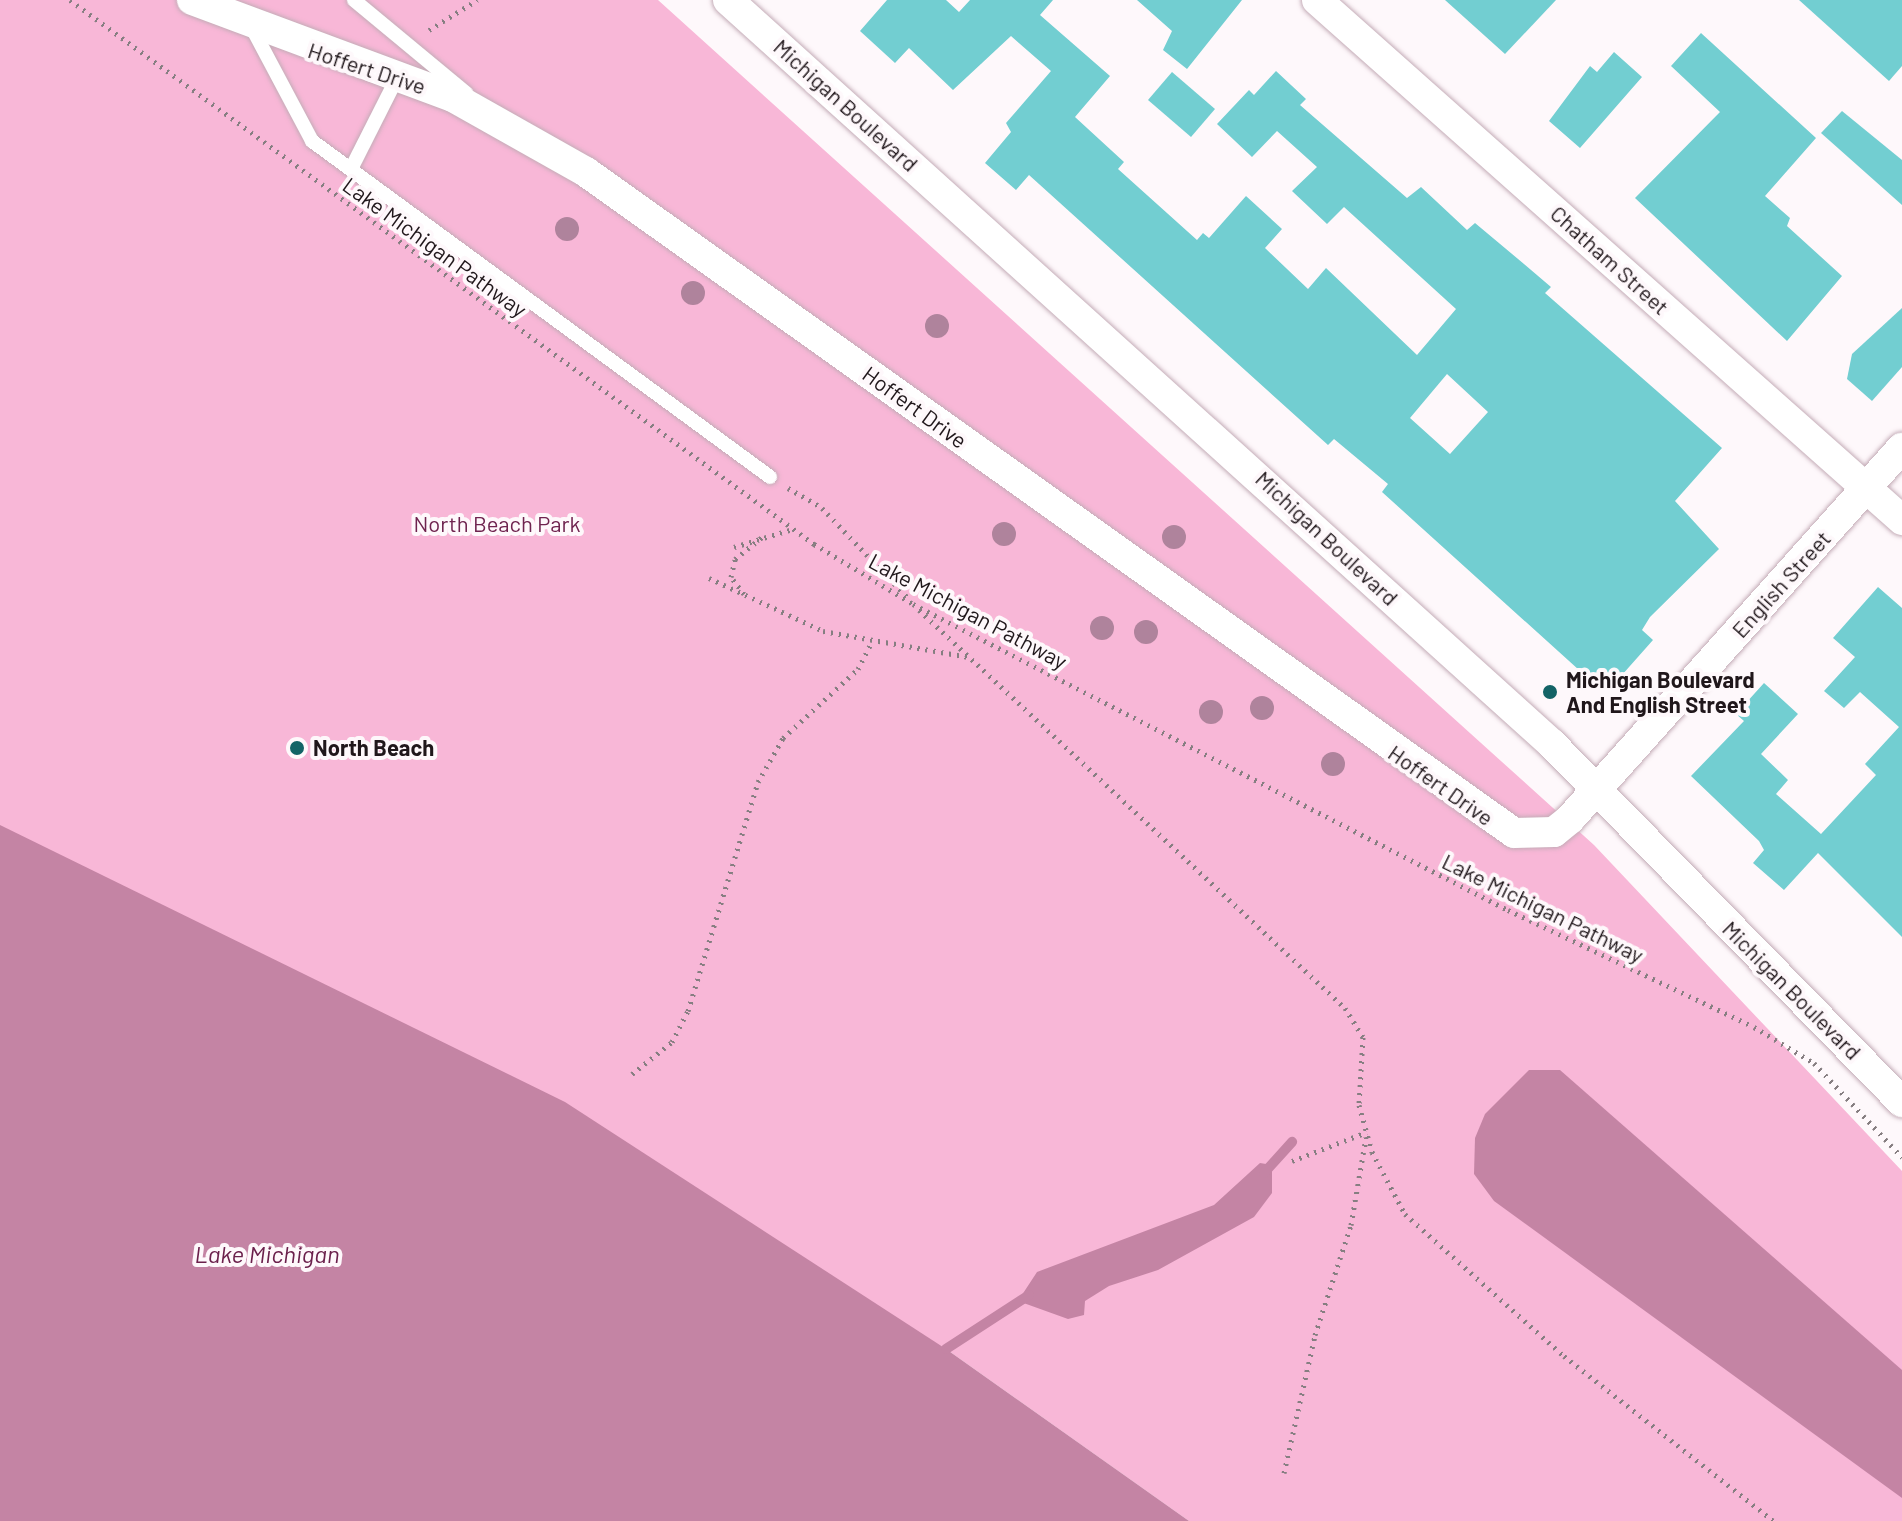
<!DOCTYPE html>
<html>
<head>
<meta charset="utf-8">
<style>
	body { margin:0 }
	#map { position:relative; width:1902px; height:1521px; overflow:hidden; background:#fef8fb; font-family:Barlow,sans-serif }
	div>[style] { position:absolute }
	.green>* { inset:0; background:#f8b7d7 }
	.water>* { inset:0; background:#c484a4 }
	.stream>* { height:10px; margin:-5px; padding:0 5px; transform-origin:5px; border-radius:5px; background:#c484a4 }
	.building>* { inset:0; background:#72ced1 }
	.path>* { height:5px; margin-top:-2.5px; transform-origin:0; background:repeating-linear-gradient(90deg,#867e81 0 2px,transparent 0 8px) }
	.roads { filter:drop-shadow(0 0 2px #c4acb7) drop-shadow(0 0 2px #c4acb7) }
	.service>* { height:14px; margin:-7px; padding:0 7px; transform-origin:7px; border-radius:7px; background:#fff }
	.minor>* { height:30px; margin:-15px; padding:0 15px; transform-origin:15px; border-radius:15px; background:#fff }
	.trees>* { width:24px; height:24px; margin:-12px; border-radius:50%; background:#af839c }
	.dots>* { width:22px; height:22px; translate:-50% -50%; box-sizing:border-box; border:4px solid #fef8fb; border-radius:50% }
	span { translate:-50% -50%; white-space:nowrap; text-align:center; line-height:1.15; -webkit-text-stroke:8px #fef8fb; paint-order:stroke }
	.street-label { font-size:22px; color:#20171b }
	.park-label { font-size:22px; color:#6f234f }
	.poi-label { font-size:22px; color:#20171b; font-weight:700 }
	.left { translate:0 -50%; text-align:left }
	.water-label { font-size:24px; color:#6b204c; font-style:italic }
</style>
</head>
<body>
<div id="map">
	<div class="green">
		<div style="clip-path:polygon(0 0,658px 0,1594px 845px,1902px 1171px,1902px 1521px,1189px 1521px,946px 1349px,0 844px)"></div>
	</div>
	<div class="water">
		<div style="clip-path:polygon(0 825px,565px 1102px,946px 1349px,1189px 1521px,0 1521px)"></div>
		<div style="clip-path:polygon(1529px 1070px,1560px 1070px,1902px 1370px,1902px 1498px,1494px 1201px,1474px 1174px,1475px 1138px,1485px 1114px)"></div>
		<div style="clip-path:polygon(1260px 1163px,1272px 1165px,1272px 1193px,1254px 1217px,1158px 1270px,1109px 1286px,1085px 1301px,1084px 1315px,1068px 1319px,1018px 1301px,1037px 1272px,1214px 1205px)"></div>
	</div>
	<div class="stream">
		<div style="left:1264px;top:1173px;width:42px;rotate:-47.9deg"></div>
		<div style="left:946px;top:1349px;width:99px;rotate:-33deg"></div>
	</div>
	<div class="building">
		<div style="clip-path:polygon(evenodd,887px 0,946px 0,959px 12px,970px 0,1053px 0,1040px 15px,1110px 76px,1075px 117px,1124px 162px,1118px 169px,1197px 240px,1203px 233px,1209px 238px,1246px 196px,1282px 229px,1265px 248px,1308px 289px,1326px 268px,1417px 355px,1456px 309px,1344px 207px,1327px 224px,1292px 191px,1317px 167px,1277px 131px,1252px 157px,1217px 124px,1249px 90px,1254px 95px,1276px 71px,1306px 99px,1300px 105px,1407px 198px,1421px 187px,1467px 230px,1475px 223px,1524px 264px,1551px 287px,1545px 293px,1722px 448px,1675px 501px,1719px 549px,1650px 617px,1642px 630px,1653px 640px,1614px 684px,1609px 679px,1600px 689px,1382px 492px,1388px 484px,1334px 439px,1328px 445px,1029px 175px,1016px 190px,985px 163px,1011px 132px,1006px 123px,1051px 71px,1011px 36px,953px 90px,909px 48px,895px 63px,860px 31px,887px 0,1447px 374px,1488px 412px,1450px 454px,1410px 418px,1447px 374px)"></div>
		<div style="clip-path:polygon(1137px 0,1242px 0,1187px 69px,1163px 50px,1172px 31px)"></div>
		<div style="clip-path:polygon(1445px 0,1556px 0,1505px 54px)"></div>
		<div style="clip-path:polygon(1799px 0,1902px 0,1902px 66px,1889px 81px)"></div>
		<div style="clip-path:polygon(1701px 33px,1816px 138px,1765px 196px,1790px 218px,1787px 226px,1842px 276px,1787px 341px,1635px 198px,1720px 112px,1671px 66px)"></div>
		<div style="clip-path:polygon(1614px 52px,1642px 77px,1580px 148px,1549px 121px,1590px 66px,1597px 72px)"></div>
		<div style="clip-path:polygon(1172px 72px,1215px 109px,1191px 137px,1148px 100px)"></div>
		<div style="clip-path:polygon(1842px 111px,1902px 160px,1902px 205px,1821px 133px)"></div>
		<div style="clip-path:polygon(1902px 308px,1902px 367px,1872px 401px,1847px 379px,1852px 354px)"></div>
		<div style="clip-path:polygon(1878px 587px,1902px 608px,1902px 937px,1818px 853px,1784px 890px,1753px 863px,1764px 850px,1759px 841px,1691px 776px,1744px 721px,1736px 714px,1764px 683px,1798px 714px,1761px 754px,1788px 780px,1776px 794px,1821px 834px,1876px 775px,1865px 764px,1899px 727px,1860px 692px,1844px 708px,1824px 691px,1855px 657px,1833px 638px)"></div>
	</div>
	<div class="path">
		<div style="left:70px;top:0;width:922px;rotate:36.17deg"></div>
		<div style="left:814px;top:544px;width:116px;rotate:31.2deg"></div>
		<div style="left:913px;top:604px;width:669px;rotate:27.22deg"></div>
		<div style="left:1508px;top:910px;width:272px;rotate:25.4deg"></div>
		<div style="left:1754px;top:1027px;width:70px;rotate:31deg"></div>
		<div style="left:1814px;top:1063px;width:129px;rotate:46.9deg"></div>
		<div style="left:429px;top:30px;width:57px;rotate:-32deg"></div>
		<div style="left:788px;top:488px;width:39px;rotate:30deg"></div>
		<div style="left:822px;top:508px;width:127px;rotate:46.3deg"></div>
		<div style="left:734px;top:547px;width:62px;rotate:-17deg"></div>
		<div style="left:709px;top:578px;width:126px;rotate:24.9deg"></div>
		<div style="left:823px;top:631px;width:148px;rotate:10.1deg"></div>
		<div style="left:744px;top:594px;width:21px;rotate:-127deg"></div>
		<div style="left:731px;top:577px;width:18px;rotate:-77deg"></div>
		<div style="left:735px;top:559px;width:35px;rotate:-39deg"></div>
		<div style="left:919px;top:610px;width:583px;rotate:43.05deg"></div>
		<div style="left:1345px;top:1008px;width:34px;rotate:58deg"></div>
		<div style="left:1363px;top:1037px;width:68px;rotate:93.4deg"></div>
		<div style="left:1359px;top:1105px;width:49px;rotate:74.5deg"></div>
		<div style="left:1372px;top:1152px;width:70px;rotate:62deg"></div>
		<div style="left:1405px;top:1214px;width:213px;rotate:41.8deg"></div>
		<div style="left:1564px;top:1356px;width:267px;rotate:38.2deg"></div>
		<div style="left:632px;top:1074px;width:51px;rotate:-38.7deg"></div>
		<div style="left:672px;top:1042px;width:35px;rotate:-63deg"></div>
		<div style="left:688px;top:1011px;width:239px;rotate:-73deg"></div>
		<div style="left:758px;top:782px;width:51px;rotate:-60.4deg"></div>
		<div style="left:783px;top:738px;width:102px;rotate:-42.6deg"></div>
		<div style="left:858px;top:669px;width:30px;rotate:-63deg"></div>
		<div style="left:1292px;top:1161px;width:80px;rotate:-21.1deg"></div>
		<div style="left:1284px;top:1473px;width:141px;rotate:-77.3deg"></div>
		<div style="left:1315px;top:1335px;width:116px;rotate:-71.9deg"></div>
		<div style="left:1351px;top:1225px;width:89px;rotate:-80.3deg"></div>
	</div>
	<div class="roads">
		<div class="service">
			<div style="left:354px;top:0;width:146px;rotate:39.7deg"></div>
			<div style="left:252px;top:28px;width:128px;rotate:62deg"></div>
			<div style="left:312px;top:141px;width:568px;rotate:36.26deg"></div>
			<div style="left:351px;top:169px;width:104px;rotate:-63.2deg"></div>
		</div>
		<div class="minor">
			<div style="left:192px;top:0;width:278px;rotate:20.4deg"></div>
			<div style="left:453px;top:97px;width:153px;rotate:29.4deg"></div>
			<div style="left:586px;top:172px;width:1139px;rotate:35.46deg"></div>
			<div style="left:1514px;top:833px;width:40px;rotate:-1.4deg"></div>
			<div style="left:1554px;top:832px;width:21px;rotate:-39deg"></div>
			<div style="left:1570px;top:819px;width:498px;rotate:-48.2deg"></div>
			<div style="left:728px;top:0;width:1110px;rotate:42.08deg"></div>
			<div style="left:1552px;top:744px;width:501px;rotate:45.65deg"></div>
			<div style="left:1317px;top:0;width:783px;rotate:41.63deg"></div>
		</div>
	</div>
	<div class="trees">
		<div style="left:567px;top:229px"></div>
		<div style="left:693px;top:293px"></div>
		<div style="left:937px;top:326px"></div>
		<div style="left:1004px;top:534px"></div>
		<div style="left:1174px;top:537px"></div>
		<div style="left:1102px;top:628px"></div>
		<div style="left:1146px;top:632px"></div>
		<div style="left:1262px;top:708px"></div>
		<div style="left:1211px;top:712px"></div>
		<div style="left:1333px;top:764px"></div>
	</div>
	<div class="dots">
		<div style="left:1550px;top:692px;background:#136366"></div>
		<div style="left:297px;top:748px;background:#136366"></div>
	</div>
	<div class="street-label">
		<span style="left:367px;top:68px;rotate:18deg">Hoffert Drive</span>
		<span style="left:846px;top:105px;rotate:42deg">Michigan Boulevard</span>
		<span style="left:435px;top:247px;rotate:36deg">Lake Michigan Pathway</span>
		<span style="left:1610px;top:260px;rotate:42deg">Chatham Street</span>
		<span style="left:915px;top:407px;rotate:36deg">Hoffert Drive</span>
		<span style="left:1327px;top:538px;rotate:43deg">Michigan Boulevard</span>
		<span style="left:1781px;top:584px;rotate:-48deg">English Street</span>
		<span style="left:968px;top:611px;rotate:28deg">Lake Michigan Pathway</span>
		<span style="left:1441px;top:785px;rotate:35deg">Hoffert Drive</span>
		<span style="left:1543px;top:908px;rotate:26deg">Lake Michigan Pathway</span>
		<span style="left:1792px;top:990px;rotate:45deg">Michigan Boulevard</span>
	</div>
	<div class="park-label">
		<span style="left:497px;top:524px">North Beach Park</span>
	</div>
	<div class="poi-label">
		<span class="left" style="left:1566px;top:692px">Michigan Boulevard<br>And English Street</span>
		<span class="left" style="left:313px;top:748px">North Beach</span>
	</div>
	<div class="water-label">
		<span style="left:267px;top:1254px">Lake Michigan</span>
	</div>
</div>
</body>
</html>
